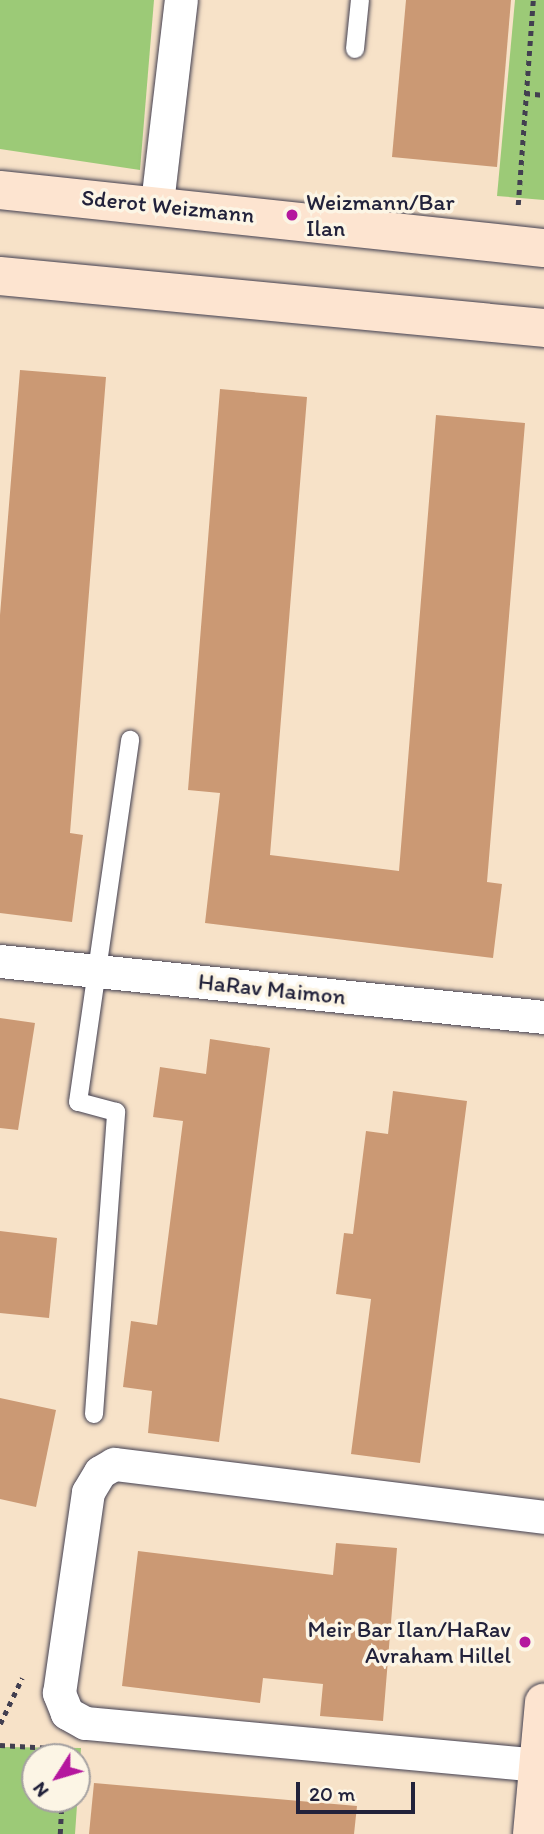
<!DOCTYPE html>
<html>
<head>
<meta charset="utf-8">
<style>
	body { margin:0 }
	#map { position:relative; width:544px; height:1834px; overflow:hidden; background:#f7e2c8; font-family:Itim,sans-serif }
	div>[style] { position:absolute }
	.green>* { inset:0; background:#9cca77 }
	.building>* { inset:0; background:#cb9974 }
	.path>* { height:4.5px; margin-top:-2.25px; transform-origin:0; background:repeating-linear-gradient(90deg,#423f50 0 5px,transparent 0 10px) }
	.roads { filter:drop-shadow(0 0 2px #423f50) drop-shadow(0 0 2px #423f50) }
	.lane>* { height:18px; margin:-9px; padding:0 9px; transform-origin:9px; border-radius:9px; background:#fff }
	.street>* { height:33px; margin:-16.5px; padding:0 16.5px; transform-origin:16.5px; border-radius:16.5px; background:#fff }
	.secondary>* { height:38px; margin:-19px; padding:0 19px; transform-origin:19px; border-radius:19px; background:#fde4d0 }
	.dots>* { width:19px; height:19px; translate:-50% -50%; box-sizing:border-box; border:4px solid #fcf5e5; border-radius:50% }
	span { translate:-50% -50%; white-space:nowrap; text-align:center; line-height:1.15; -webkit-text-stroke:7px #fcf5e5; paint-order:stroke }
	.poi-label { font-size:23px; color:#22223b }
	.left { translate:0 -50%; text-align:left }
	.right { translate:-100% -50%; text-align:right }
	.street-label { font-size:23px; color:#22223b }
	.north { position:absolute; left:21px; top:1743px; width:70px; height:70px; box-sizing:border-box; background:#fcf5e5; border:2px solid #a5a1a1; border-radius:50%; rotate:233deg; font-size:19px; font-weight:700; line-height:28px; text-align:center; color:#22223b }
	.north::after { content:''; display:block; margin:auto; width:24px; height:32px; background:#b5179e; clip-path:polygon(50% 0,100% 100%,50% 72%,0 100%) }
	.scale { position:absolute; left:296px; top:1782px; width:119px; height:32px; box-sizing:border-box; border:4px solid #22223b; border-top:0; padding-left:9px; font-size:21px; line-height:24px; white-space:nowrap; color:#22223b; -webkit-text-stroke:5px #fcf5e5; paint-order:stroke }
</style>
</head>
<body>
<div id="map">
	<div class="green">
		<div style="clip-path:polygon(0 0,154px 0,140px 170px,0 149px)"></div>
		<div style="clip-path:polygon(515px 0,544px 0,544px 200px,497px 196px)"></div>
		<div style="clip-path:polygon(evenodd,0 1747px,81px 1748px,75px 1834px,0 1834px,0 1747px,35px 1757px,77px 1757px,77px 1799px,35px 1799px,35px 1757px)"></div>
	</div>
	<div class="building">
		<div style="clip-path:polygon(406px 0,511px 0,497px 167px,392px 157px)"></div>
		<div style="clip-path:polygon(20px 370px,106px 377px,70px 833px,83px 835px,72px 922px,0 913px,0 615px)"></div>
		<div style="clip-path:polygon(220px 389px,307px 397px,270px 855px,399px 871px,436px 415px,525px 423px,487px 882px,502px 884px,493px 958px,205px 923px,220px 793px,188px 790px)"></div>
		<div style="clip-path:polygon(0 1018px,35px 1023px,18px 1130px,0 1128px)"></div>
		<div style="clip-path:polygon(210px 1039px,270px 1048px,219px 1442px,148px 1433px,152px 1391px,123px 1387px,131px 1321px,157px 1325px,183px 1121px,153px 1117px,160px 1067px,206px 1074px)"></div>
		<div style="clip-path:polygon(393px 1091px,467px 1101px,420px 1463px,351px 1454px,371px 1299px,336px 1294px,344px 1233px,353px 1234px,366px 1131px,388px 1134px)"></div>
		<div style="clip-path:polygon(0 1231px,57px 1238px,49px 1318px,0 1313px)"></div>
		<div style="clip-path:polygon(0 1398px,56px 1410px,36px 1507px,0 1499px)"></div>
		<div style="clip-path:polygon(336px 1543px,397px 1548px,383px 1721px,320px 1716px,323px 1684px,263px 1678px,260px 1703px,122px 1686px,138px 1551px,333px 1575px)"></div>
		<div style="clip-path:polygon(94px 1783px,357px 1806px,354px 1834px,89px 1834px)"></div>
	</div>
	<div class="path">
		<div style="left:525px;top:93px;width:19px;rotate:6deg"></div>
		<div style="left:518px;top:205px;width:206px;rotate:-85.8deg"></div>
		<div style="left:0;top:1724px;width:51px;rotate:-64.4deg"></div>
		<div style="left:0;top:1745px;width:52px;rotate:3.3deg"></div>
		<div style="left:60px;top:1834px;width:35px;rotate:-87deg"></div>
	</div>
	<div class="roads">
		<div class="lane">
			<div style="left:355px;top:49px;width:49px;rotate:-84.2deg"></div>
			<div style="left:94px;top:1414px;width:303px;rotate:-85.8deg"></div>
			<div style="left:116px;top:1112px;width:39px;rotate:-165deg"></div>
			<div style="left:78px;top:1102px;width:366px;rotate:-81.8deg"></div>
		</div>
		<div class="street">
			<div style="left:157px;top:203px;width:204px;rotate:-83.3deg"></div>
			<div style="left:0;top:961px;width:547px;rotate:5.88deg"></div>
			<div style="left:539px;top:1765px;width:456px;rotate:-174.7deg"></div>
			<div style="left:85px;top:1723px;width:21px;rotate:-151deg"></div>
			<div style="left:67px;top:1713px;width:22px;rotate:-112deg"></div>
			<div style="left:59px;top:1693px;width:203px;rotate:-81.8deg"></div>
			<div style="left:88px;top:1492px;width:23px;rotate:-59deg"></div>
			<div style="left:100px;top:1472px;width:16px;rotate:-30deg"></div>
			<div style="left:114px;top:1464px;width:433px;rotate:7deg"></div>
		</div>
		<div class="secondary">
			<div style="left:0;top:190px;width:547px;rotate:6.09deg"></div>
			<div style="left:0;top:276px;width:546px;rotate:5.46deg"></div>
			<div style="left:532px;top:1834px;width:132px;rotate:-84.8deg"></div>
		</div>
	</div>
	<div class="dots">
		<div style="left:292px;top:215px;background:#b5179e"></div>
		<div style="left:525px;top:1642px;background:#b5179e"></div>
	</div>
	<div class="poi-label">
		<span class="left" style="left:306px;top:215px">Weizmann/Bar<br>Ilan</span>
		<span class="right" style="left:511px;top:1642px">Meir Bar Ilan/HaRav<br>Avraham Hillel</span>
	</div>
	<div class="street-label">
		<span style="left:168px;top:206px;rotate:6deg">Sderot Weizmann</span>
		<span style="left:272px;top:989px;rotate:6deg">HaRav Maimon</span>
	</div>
	<div class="north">N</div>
	<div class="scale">20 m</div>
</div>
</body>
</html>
